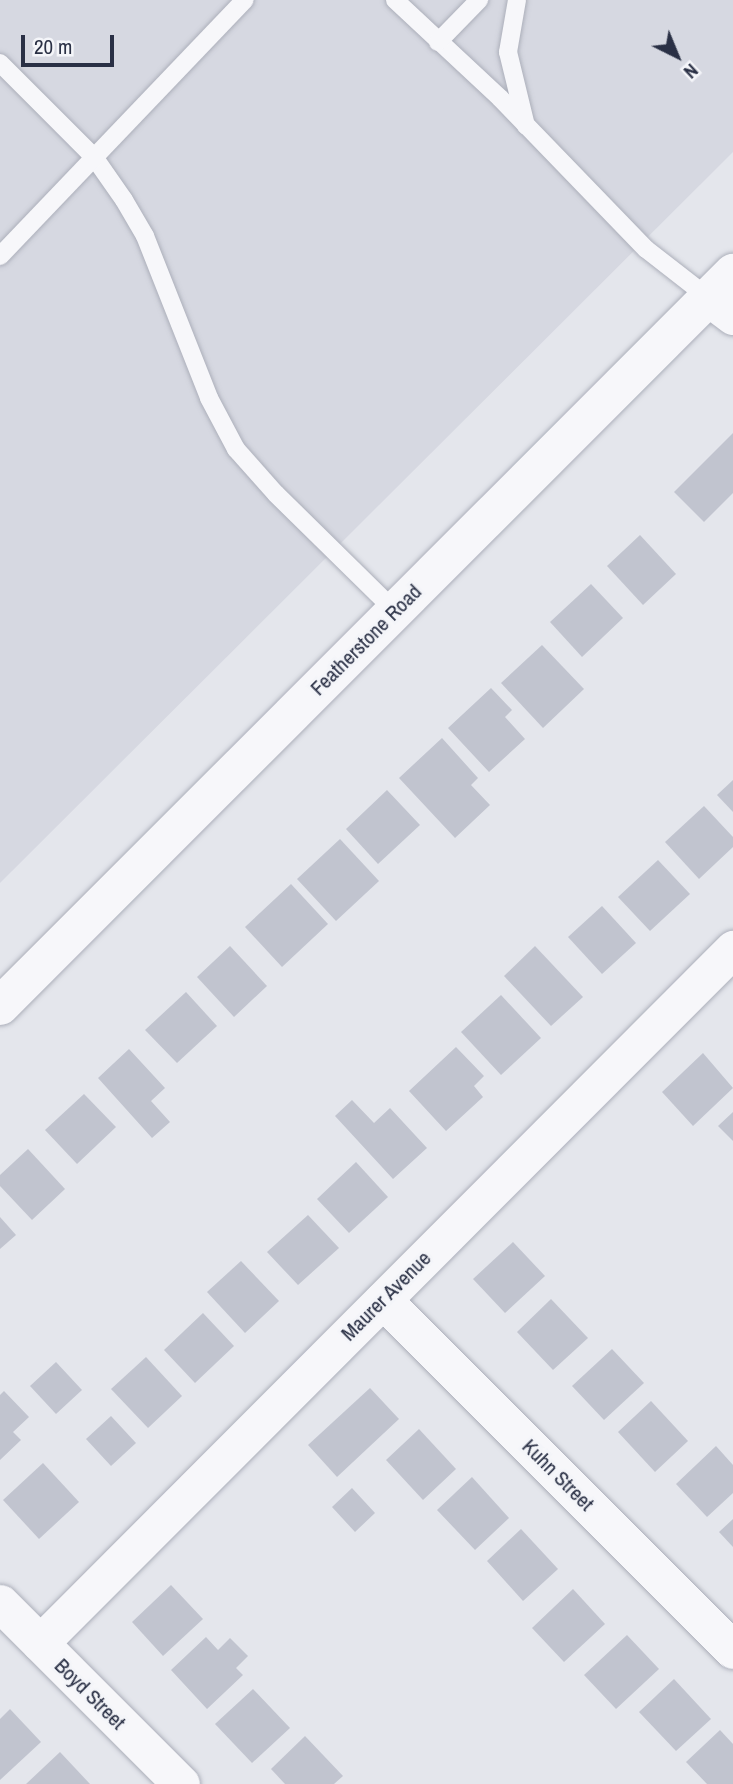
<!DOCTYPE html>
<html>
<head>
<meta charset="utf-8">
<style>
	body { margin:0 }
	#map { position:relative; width:733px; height:1784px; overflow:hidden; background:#e4e6ec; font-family:"Archivo Narrow",sans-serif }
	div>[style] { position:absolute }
	.built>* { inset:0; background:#d6d8e1 }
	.building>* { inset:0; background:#c1c4cf }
	.roads { filter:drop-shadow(0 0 2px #acafba) drop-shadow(0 0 2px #acafba) }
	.service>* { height:18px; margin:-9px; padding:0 9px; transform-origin:9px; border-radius:9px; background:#f7f7fa }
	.minor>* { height:37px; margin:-18.5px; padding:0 18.5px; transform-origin:18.5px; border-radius:18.5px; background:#f7f7fa }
	.tertiary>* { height:38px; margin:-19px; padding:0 19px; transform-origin:19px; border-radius:19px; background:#f7f7fa }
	span { translate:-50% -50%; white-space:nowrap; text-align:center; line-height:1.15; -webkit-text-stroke:6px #f4f5f9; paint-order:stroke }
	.street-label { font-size:21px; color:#2a3045 }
	.north { position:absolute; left:642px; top:21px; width:70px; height:70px; -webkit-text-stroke:5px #f4f5f9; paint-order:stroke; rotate:137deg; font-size:19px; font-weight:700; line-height:28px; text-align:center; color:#2a3045 }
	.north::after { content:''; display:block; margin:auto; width:24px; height:32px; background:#2a3045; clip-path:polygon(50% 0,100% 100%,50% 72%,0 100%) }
	.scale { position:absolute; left:21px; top:35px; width:93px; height:32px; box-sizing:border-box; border:4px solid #2a3045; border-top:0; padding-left:9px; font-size:21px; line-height:24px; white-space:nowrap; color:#2a3045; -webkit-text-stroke:5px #f4f5f9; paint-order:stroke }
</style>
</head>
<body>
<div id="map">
	<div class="built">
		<div style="clip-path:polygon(0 0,733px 0,733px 152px,0 883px)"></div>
	</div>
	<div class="building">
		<div style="clip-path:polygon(733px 433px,733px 493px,704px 522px,674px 492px)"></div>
		<div style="clip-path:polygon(640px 535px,676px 574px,643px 605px,607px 566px)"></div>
		<div style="clip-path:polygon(591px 584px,623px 618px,582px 657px,550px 622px)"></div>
		<div style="clip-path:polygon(542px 645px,584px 689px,543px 728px,501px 683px)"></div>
		<div style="clip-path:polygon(491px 688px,512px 710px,505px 717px,525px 739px,489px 772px,448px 728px)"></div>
		<div style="clip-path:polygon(442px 738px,478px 778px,471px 785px,490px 805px,455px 838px,399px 778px)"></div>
		<div style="clip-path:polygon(733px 780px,733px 812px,717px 795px)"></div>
		<div style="clip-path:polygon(387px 790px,420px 825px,378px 864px,346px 829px)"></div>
		<div style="clip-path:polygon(704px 806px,733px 837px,733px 847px,699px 879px,665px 842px)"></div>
		<div style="clip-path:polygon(340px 839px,379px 881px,336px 921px,297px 879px)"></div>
		<div style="clip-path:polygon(658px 860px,690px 894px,650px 931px,618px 897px)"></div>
		<div style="clip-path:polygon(291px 884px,328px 924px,282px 967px,245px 927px)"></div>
		<div style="clip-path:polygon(602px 906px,636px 943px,602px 974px,568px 937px)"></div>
		<div style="clip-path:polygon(230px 946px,267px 986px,234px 1017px,197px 977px)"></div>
		<div style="clip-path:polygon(535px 946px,583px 997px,551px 1026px,504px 976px)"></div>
		<div style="clip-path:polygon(186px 992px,217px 1026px,177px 1063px,145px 1030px)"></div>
		<div style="clip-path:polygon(501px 995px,541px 1038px,501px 1075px,461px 1032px)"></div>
		<div style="clip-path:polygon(456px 1047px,484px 1076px,474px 1086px,483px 1097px,446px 1131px,409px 1091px)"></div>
		<div style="clip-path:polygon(129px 1049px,165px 1088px,151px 1101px,170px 1122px,152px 1138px,98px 1078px)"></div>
		<div style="clip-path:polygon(703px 1053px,733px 1088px,693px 1126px,662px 1092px)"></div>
		<div style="clip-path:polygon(84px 1094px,116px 1127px,77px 1164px,45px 1130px)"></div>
		<div style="clip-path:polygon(352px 1100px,374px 1123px,390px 1108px,427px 1148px,393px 1179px,335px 1116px)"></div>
		<div style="clip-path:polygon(733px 1112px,733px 1141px,718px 1126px)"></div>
		<div style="clip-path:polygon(28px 1149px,65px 1189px,32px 1220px,0 1186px,0 1175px)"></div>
		<div style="clip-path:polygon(356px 1162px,388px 1197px,349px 1233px,317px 1199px)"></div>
		<div style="clip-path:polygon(308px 1215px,339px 1248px,298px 1285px,267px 1252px)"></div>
		<div style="clip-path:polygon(0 1217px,16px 1235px,0 1249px)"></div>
		<div style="clip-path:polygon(513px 1242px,545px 1276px,505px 1313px,473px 1279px)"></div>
		<div style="clip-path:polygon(241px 1261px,279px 1301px,245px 1333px,207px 1292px)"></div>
		<div style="clip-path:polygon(551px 1299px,588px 1338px,553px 1370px,517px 1332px)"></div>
		<div style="clip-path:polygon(203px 1313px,234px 1346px,195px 1383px,164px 1350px)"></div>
		<div style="clip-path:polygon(612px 1349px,644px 1383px,604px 1420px,572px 1386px)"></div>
		<div style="clip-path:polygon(146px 1357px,182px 1396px,148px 1428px,111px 1389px)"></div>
		<div style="clip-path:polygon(56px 1362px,82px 1390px,56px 1414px,30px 1386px)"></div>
		<div style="clip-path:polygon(370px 1388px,399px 1419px,337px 1477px,308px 1445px)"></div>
		<div style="clip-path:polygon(4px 1391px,29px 1417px,13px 1432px,21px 1440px,0 1460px,0 1395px)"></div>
		<div style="clip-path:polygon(651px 1401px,688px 1441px,655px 1472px,618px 1432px)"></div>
		<div style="clip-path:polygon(111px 1416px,136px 1443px,111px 1466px,86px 1439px)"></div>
		<div style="clip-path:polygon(419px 1429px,456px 1469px,423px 1500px,386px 1460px)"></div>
		<div style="clip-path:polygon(716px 1446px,733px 1465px,733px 1493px,707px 1517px,676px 1484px)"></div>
		<div style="clip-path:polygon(43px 1463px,79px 1502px,39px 1539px,3px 1500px)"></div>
		<div style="clip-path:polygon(472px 1477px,509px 1518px,475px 1550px,437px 1510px)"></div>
		<div style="clip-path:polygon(352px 1488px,375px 1513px,355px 1532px,332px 1507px)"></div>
		<div style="clip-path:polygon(733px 1519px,733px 1547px,719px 1532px)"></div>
		<div style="clip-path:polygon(521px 1529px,558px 1569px,523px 1601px,487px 1561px)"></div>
		<div style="clip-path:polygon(171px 1585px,203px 1619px,163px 1656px,132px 1622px)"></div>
		<div style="clip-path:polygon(573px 1589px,605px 1624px,564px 1662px,532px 1628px)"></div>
		<div style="clip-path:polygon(627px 1635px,659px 1669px,616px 1709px,584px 1675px)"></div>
		<div style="clip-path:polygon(206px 1637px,218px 1650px,230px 1638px,248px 1656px,236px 1668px,243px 1675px,207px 1709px,171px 1670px)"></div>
		<div style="clip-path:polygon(674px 1679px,711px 1719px,676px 1751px,639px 1712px)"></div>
		<div style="clip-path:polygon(253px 1689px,290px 1728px,252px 1763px,215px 1724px)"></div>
		<div style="clip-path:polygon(10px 1709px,41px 1742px,0 1780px,0 1719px)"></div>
		<div style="clip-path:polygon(720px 1730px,733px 1744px,733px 1784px,707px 1784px,686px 1762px)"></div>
		<div style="clip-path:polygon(305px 1736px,343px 1776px,334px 1784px,285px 1784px,271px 1769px)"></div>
		<div style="clip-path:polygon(60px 1752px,90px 1784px,26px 1784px)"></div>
	</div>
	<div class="roads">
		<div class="service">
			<div style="left:395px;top:0;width:144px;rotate:43deg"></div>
			<div style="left:500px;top:98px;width:210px;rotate:46deg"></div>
			<div style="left:646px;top:249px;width:80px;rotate:37.9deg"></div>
			<div style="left:517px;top:0;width:53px;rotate:99.8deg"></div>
			<div style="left:508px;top:52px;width:76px;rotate:76.3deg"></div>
			<div style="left:438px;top:42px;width:59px;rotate:-45.7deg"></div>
			<div style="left:0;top:63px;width:133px;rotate:45deg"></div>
			<div style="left:94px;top:157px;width:52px;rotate:55.1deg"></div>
			<div style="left:124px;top:200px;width:42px;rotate:59.7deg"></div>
			<div style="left:145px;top:236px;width:174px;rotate:68.4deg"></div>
			<div style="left:209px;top:398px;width:58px;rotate:62.1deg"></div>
			<div style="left:236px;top:449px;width:60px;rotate:48.4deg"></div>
			<div style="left:276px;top:494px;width:167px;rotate:44.5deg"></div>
			<div style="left:0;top:256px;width:354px;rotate:-46.3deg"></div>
		</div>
		<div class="minor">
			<div style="left:709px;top:298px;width:30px;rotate:37deg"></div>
			<div style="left:383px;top:1300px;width:495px;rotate:45deg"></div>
			<div style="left:0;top:1603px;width:256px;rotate:45deg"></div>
			<div style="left:40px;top:1643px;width:981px;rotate:-45.04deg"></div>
		</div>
		<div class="tertiary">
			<div style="left:0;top:1006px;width:1037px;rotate:-45deg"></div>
		</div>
	</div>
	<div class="street-label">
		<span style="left:366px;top:640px;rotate:-45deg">Featherstone Road</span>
		<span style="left:386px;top:1296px;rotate:-45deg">Maurer Avenue</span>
		<span style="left:558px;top:1475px;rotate:45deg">Kuhn Street</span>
		<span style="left:90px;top:1694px;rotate:45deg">Boyd Street</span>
	</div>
	<div class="north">N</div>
	<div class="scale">20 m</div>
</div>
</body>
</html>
